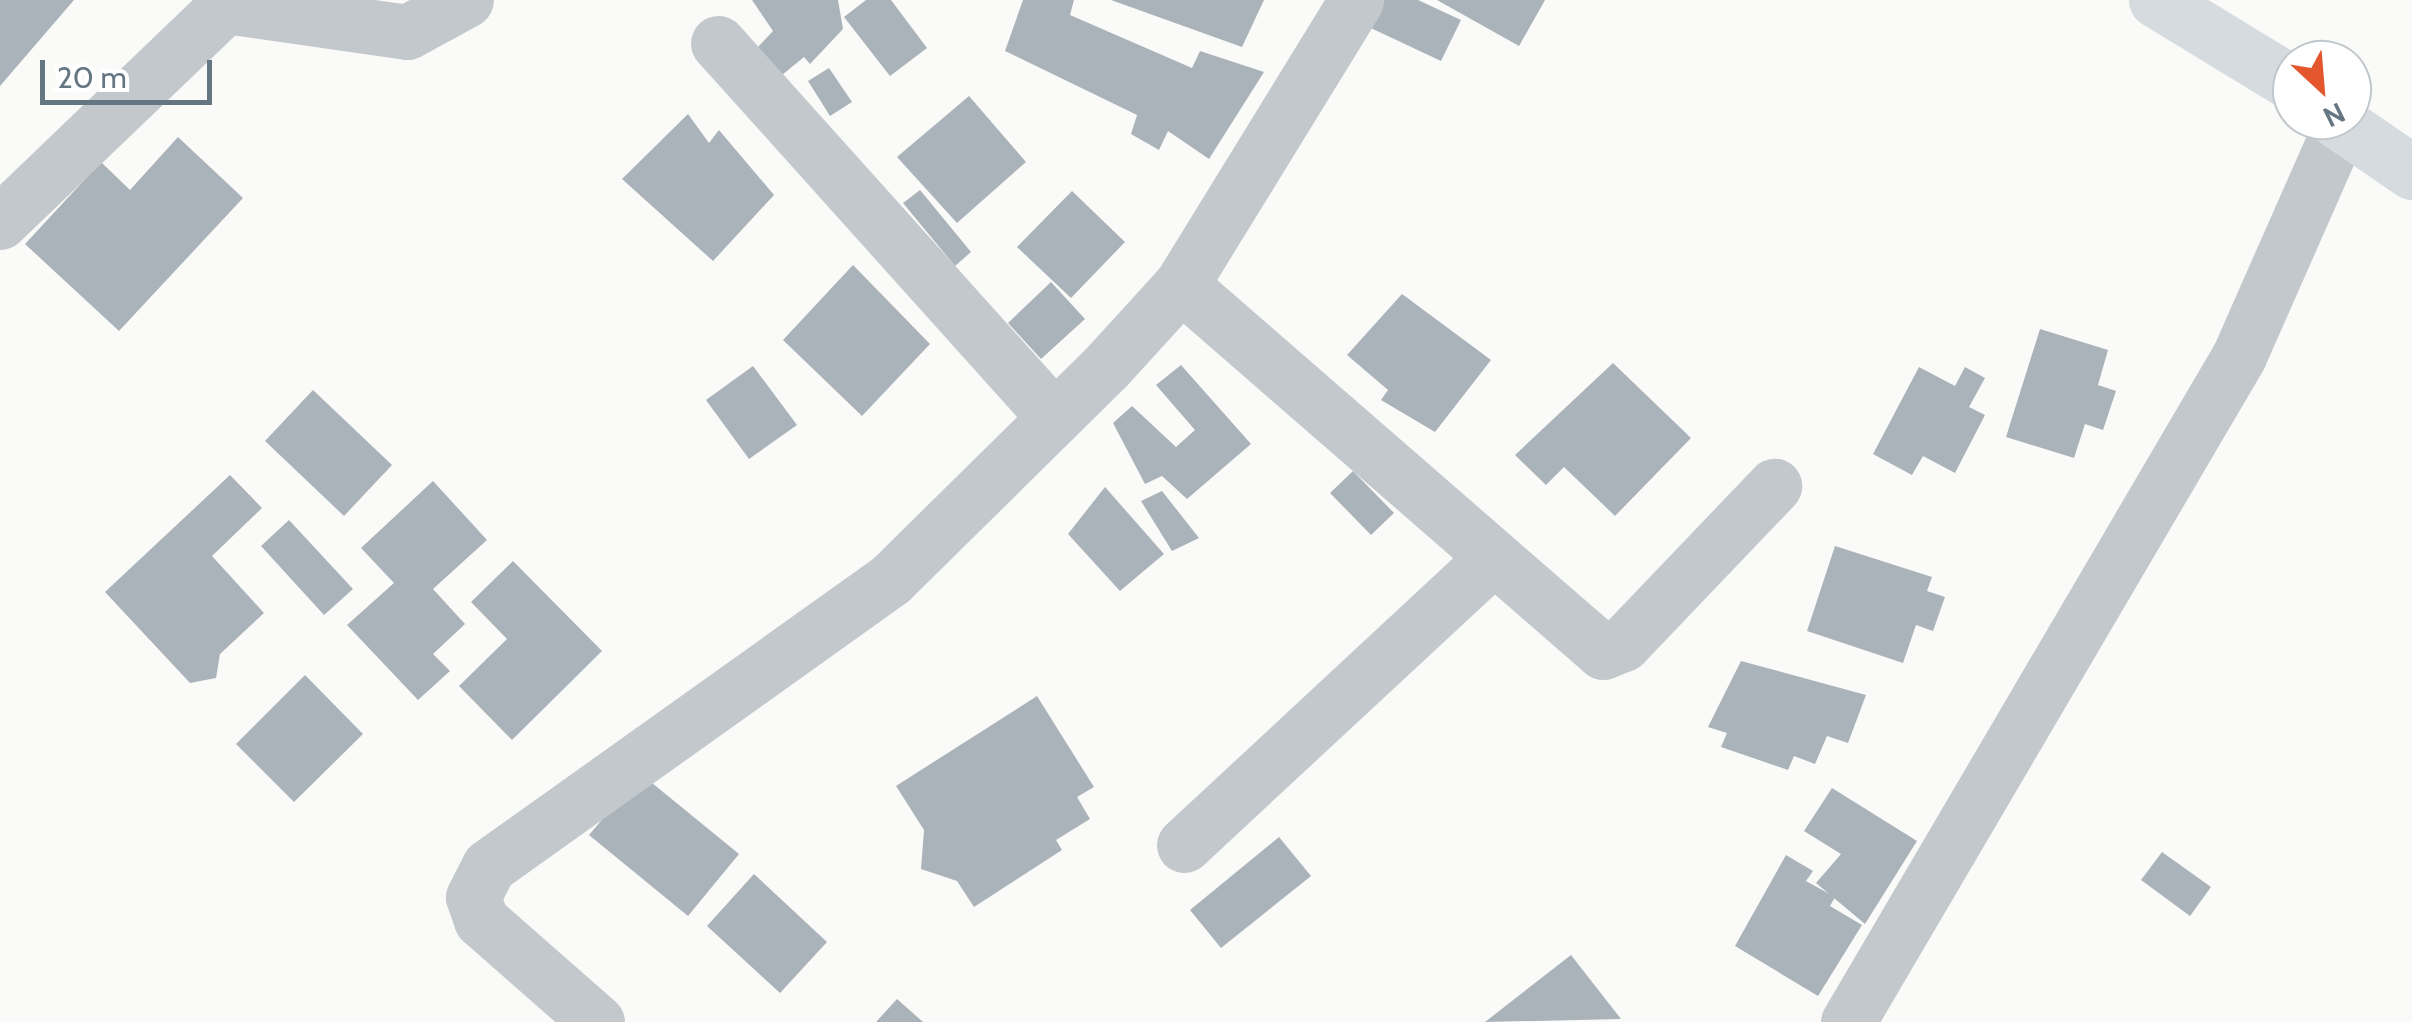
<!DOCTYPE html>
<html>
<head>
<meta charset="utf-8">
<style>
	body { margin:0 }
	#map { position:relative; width:2412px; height:1022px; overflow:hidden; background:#fafaf8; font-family:Cabin,sans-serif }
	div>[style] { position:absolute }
	.building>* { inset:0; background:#aab3b9 }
	.minor>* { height:55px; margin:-27.5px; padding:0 27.5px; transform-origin:27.5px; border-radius:27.5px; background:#c3c8cc }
	.primary>* { height:55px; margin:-27.5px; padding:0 27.5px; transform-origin:27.5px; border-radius:27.5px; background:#d6dbdf }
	span { translate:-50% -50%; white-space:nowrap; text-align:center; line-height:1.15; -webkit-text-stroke:10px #fff; paint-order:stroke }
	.north { position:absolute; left:2272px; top:40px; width:100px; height:100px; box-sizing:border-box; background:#fff; border:2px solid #c1c8cd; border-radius:50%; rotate:154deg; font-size:28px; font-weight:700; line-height:40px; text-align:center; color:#657683 }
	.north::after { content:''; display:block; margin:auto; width:35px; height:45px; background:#e4572e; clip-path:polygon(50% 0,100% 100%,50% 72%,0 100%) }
	.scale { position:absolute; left:40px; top:60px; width:172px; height:45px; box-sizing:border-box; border:5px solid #657683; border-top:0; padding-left:12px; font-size:30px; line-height:35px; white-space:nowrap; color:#657683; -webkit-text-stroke:8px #fff; paint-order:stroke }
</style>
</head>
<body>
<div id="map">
	<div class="building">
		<div style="clip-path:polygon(0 0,74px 0,0 86px)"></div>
		<div style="clip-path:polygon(752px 0,838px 0,843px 29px,810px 64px,804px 57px,782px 75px,758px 47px,773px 31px)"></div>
		<div style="clip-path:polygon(866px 0,891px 0,927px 48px,890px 76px,844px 17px)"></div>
		<div style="clip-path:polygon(1023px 0,1074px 0,1070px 15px,1192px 68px,1200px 51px,1264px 72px,1209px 159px,1168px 131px,1159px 150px,1131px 134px,1137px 115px,1005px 51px)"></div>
		<div style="clip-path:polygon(1111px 0,1264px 0,1242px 47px)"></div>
		<div style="clip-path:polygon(1368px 0,1418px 0,1461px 20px,1441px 61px,1358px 22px)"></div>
		<div style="clip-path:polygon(1437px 0,1545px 0,1519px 46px)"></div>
		<div style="clip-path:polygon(829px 68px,852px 102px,830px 116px,808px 81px)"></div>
		<div style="clip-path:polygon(969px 96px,1026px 162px,957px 223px,897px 157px)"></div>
		<div style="clip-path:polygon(688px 114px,709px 143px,719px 130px,774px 195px,713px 261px,622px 179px)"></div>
		<div style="clip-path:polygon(178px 137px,243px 198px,119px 331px,25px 244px,101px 162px,130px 190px)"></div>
		<div style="clip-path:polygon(920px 190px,971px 252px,955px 266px,903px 203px)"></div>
		<div style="clip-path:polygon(1072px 191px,1125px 242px,1071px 298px,1017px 247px)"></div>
		<div style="clip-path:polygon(853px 265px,930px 344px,862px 416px,783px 340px)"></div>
		<div style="clip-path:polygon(1051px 282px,1085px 319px,1041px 359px,1008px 323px)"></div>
		<div style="clip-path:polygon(1402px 294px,1491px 360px,1435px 432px,1381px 400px,1388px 390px,1347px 355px)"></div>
		<div style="clip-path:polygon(2040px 329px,2108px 350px,2098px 385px,2116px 391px,2103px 430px,2085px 424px,2074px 458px,2006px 437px)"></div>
		<div style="clip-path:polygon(1613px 363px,1691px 438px,1615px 516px,1564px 467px,1546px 485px,1515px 455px)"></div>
		<div style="clip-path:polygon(1181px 365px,1251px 444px,1187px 499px,1162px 476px,1145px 484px,1113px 423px,1132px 406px,1176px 447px,1195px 430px,1156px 385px)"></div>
		<div style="clip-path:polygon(753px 366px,797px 425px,749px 459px,706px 400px)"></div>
		<div style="clip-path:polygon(1919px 367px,1955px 386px,1965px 367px,1985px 378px,1969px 407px,1985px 415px,1955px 473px,1923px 456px,1912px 475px,1873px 454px)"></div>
		<div style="clip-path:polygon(313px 390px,392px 465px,344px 516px,265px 441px)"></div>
		<div style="clip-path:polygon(1353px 471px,1394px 513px,1371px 535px,1330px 493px)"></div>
		<div style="clip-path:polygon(230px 475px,262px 508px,212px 556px,264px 613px,220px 654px,216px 678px,190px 683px,105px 592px)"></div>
		<div style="clip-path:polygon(433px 481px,487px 540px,433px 589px,465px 624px,433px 654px,450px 671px,418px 700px,347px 625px,394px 583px,361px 548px)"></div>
		<div style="clip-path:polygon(1105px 487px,1164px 554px,1120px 591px,1068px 534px)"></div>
		<div style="clip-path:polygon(1162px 491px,1199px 538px,1172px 551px,1141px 501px)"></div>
		<div style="clip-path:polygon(289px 520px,353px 589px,324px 615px,261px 546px)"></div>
		<div style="clip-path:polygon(1835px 546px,1932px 577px,1927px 591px,1945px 597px,1933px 631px,1916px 625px,1903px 663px,1807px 631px)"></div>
		<div style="clip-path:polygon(513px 561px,602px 651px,512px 740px,459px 686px,507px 639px,471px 602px)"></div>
		<div style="clip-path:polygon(1741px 661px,1866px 695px,1848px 743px,1827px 736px,1815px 764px,1794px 756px,1788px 770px,1721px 747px,1727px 733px,1708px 727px)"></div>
		<div style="clip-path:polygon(305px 675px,363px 734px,294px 802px,236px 744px)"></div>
		<div style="clip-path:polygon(1037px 696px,1094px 787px,1077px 797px,1090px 819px,1056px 840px,1062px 850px,974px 907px,957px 881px,921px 869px,924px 830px,896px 786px)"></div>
		<div style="clip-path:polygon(641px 774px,739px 854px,688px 916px,589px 835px)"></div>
		<div style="clip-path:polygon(1832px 788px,1917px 841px,1865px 924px,1816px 883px,1841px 854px,1804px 831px)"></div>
		<div style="clip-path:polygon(1279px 837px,1311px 876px,1221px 948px,1190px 910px)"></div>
		<div style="clip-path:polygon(2162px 852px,2211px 887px,2190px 916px,2141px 880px)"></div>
		<div style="clip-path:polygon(1786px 855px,1813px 871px,1806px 881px,1835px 897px,1830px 906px,1862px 925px,1818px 996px,1735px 946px)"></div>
		<div style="clip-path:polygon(754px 874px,827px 942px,780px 993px,707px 926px)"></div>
		<div style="clip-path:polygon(1571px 955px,1621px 1019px,1485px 1022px)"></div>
		<div style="clip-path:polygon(897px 999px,923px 1022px,876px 1022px)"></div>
	</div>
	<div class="minor">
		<div style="left:718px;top:43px;width:501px;rotate:48.07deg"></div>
		<div style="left:0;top:222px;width:312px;rotate:-43.8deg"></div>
		<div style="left:225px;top:6px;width:184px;rotate:8.1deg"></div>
		<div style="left:407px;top:32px;width:67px;rotate:-28.5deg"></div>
		<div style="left:1181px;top:285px;width:559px;rotate:41.01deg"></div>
		<div style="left:1603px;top:652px;width:22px;rotate:-22deg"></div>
		<div style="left:1623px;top:644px;width:219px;rotate:-46.3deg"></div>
		<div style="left:1184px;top:845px;width:422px;rotate:-42.9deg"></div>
		<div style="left:597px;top:1022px;width:154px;rotate:-138.7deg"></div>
		<div style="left:481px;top:920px;width:24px;rotate:-109deg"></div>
		<div style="left:473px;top:897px;width:35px;rotate:-63deg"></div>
		<div style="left:489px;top:866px;width:493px;rotate:-35.5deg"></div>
		<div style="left:890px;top:580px;width:303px;rotate:-44.6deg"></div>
		<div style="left:1106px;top:367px;width:111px;rotate:-47.6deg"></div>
		<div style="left:1181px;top:285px;width:334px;rotate:-58.4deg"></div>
		<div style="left:1848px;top:1022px;width:772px;rotate:-59.58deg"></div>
		<div style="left:2239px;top:356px;width:253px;rotate:-66.2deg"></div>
	</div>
	<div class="primary">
		<div style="left:2156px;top:0;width:159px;rotate:31.4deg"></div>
		<div style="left:2336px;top:120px;width:92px;rotate:34.4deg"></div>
	</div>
	<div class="north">N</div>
	<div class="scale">20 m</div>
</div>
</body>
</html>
